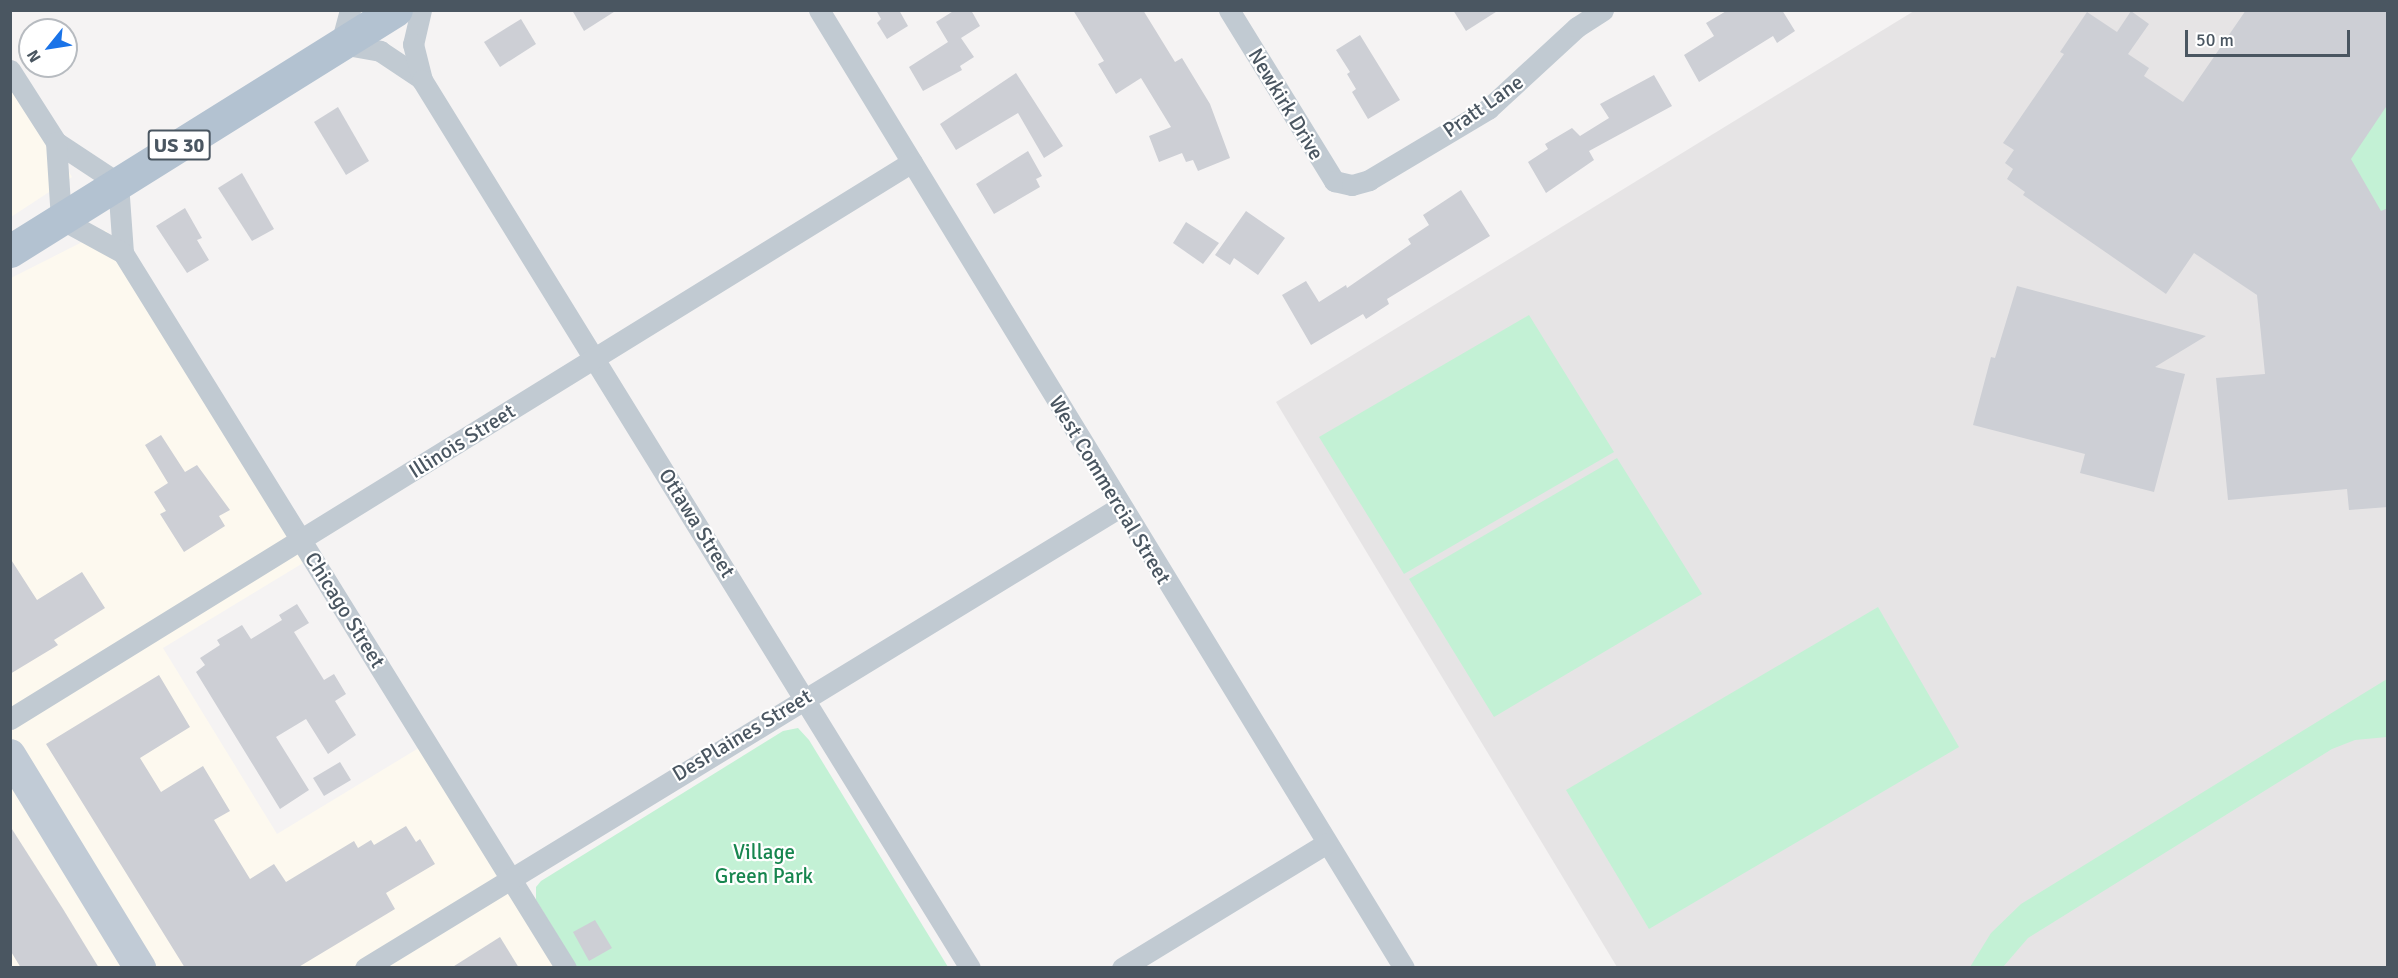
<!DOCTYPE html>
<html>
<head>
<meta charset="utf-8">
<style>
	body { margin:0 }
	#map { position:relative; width:2398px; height:978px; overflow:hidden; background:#f5f3f3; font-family:Signika,sans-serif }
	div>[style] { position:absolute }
	.commercial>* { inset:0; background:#fdf9ef }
	.education>* { inset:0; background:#e6e4e5 }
	.green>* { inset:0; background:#c3f1d5 }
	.building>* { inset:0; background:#cdcfd5 }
	.street>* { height:21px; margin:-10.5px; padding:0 10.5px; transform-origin:10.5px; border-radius:10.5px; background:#c1cad2 }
	.secondary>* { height:32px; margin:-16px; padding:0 16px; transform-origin:16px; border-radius:16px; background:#c1cbd6 }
	.primary>* { height:33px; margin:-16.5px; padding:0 16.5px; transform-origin:16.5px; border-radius:16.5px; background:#b3c2d1 }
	span { translate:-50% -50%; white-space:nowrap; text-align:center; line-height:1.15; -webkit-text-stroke:4.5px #fff; paint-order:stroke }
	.shield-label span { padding:2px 4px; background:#fff; border:2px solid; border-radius:4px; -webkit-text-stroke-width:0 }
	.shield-label { font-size:20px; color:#4a5661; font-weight:700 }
	.street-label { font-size:21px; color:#4a5661 }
	.park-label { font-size:21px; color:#17864f }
	.frame { position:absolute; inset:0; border:12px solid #4a5661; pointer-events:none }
	.north { position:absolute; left:18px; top:18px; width:60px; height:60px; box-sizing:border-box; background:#fff; border:2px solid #b7bbc0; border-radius:50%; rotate:240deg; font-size:16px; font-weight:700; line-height:24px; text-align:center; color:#4a5661 }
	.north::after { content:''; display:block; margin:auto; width:21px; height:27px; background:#1a73e8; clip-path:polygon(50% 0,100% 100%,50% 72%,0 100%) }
	.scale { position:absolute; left:2185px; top:30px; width:165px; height:27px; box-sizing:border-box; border:3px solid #4a5661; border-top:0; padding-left:8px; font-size:18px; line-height:21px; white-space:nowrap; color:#4a5661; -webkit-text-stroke:4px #fff; paint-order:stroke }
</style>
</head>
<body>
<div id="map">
	<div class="commercial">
		<div style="clip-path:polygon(10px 75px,72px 177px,11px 217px,10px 217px)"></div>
		<div style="clip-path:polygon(106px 230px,308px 560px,163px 648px,277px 834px,422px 746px,558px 967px,146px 967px,11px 745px,11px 278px)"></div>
		<div style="clip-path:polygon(11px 779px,129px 967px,11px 967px)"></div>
	</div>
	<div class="education">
		<div style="clip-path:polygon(1914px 11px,2387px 11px,2387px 967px,1617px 967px,1276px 402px)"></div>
	</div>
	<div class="green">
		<div style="clip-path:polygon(2387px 103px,2387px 217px,2341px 173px)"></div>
		<div style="clip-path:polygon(1529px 315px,1614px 452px,1404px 574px,1319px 437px)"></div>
		<div style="clip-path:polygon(1617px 458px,1702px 594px,1494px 717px,1409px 579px)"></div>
		<div style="clip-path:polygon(1878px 607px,1959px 747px,1649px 929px,1566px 790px)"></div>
		<div style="clip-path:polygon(2387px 679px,2387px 737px,2355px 740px,2332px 749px,2028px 938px,2003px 967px,1970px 967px,1991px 933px,2021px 904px)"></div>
		<div style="clip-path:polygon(798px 728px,809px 740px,948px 967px,577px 967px,536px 900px,536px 887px,541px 881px,783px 731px)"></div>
	</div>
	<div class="building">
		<div style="clip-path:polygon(572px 10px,617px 10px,584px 31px)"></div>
		<div style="clip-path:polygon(876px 10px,899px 10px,908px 26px,887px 39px,877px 23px,881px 19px)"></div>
		<div style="clip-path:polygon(955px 10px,971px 10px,980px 26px,961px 38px,974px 57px,960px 66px,962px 70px,923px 91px,909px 67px,948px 42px,936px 22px)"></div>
		<div style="clip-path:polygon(1073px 10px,1143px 10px,1175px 62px,1182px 58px,1210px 104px,1230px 158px,1198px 171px,1193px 160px,1186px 162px,1182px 153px,1159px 162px,1149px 136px,1171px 127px,1141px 78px,1116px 94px,1098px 64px,1104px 61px)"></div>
		<div style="clip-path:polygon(1453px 10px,1499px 10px,1466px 31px)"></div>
		<div style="clip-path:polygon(1728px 10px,1782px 10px,1795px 31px,1777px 43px,1773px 36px,1699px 82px,1684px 55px,1714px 36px,1706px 23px)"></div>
		<div style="clip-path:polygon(2246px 10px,2388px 10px,2388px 104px,2351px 159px,2381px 211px,2388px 208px,2388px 507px,2349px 510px,2347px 489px,2228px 500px,2216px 378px,2265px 374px,2257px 295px,2194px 253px,2166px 294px,2023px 195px,2025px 192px,2007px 179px,2013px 169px,2005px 163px,2014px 150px,2003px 143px,2064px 54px,2060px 52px,2087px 12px,2117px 32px,2131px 11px,2149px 24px,2128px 54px,2149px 68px,2144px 76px,2183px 102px)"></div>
		<div style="clip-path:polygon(521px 19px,536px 44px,500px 67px,484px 42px)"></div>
		<div style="clip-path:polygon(1360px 35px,1400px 100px,1368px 119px,1352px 92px,1356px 89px,1347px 74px,1350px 72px,1336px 50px)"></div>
		<div style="clip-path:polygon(1016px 73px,1063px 146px,1044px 158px,1018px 113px,956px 150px,940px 124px)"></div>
		<div style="clip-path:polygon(1654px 75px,1672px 106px,1589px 151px,1594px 160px,1546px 193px,1528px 162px,1548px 149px,1545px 144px,1572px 128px,1580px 136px,1609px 118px,1600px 104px)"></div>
		<div style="clip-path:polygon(338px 107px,369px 161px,346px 175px,314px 122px)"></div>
		<div style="clip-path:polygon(1028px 151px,1042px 176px,1036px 179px,1040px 187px,994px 214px,976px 184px)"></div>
		<div style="clip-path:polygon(242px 173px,274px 229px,252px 241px,218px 188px)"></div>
		<div style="clip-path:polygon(1461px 190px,1490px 236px,1387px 299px,1389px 304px,1366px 319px,1363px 314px,1311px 345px,1282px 295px,1306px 281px,1319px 302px,1346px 285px,1347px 288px,1411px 244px,1408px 239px,1429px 225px,1423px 215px)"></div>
		<div style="clip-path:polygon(185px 208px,202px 238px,197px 240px,209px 260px,187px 273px,156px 226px)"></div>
		<div style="clip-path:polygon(1246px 211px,1285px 238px,1258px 275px,1234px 258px,1230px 265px,1215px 255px)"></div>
		<div style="clip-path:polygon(1186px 222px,1219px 243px,1203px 264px,1173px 243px)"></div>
		<div style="clip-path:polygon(2017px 286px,2206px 336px,2155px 367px,2185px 374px,2154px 492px,2080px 473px,2085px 454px,1973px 425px,1991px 357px,1995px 358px)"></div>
		<div style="clip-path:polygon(161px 435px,185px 472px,197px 465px,230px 510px,219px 516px,225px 526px,184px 552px,160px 514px,166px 511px,154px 492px,168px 483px,145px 445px)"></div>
		<div style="clip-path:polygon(10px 558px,37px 600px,82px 572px,105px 608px,54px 640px,58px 645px,10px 674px)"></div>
		<div style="clip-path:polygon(297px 604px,309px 623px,294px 632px,324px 680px,334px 674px,346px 694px,335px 701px,356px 735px,328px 754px,306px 719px,276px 737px,309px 790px,280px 809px,196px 672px,205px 665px,200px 658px,220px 645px,217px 640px,242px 625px,251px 639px,282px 620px,279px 615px)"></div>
		<div style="clip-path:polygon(159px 675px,190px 727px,140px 758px,161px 792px,203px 766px,230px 811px,214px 820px,250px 879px,274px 864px,286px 882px,354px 841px,358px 848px,371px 840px,374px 845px,406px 826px,416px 842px,420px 839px,435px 864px,386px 893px,395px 909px,297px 968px,185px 968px,46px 744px)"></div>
		<div style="clip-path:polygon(340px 762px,351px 780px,324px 796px,313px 778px)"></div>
		<div style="clip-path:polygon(10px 826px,63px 909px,99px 968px,21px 968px,10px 950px)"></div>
		<div style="clip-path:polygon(595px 920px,612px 948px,589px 961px,573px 932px)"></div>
		<div style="clip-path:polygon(500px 937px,519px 968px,451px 968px)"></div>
	</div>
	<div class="street">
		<div style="left:350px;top:10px;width:35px;rotate:105deg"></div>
		<div style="left:341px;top:44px;width:40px;rotate:10deg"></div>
		<div style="left:380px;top:51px;width:50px;rotate:33.7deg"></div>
		<div style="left:421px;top:10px;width:35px;rotate:103deg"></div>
		<div style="left:413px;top:44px;width:37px;rotate:76deg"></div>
		<div style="left:422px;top:80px;width:1043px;rotate:58.32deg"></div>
		<div style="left:819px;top:10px;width:1122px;rotate:58.59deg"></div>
		<div style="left:1229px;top:10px;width:201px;rotate:58.4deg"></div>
		<div style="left:1334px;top:181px;width:18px;rotate:13deg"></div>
		<div style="left:1352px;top:185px;width:18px;rotate:-16deg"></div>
		<div style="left:1369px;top:180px;width:139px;rotate:-30.8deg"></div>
		<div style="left:1488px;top:109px;width:121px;rotate:-42.7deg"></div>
		<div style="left:1577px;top:27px;width:31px;rotate:-33deg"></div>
		<div style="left:10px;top:70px;width:85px;rotate:57.4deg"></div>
		<div style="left:56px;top:142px;width:74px;rotate:33.5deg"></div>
		<div style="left:118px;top:183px;width:70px;rotate:85.9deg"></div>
		<div style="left:123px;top:253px;width:841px;rotate:58.22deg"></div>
		<div style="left:56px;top:142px;width:77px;rotate:86.3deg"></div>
		<div style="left:61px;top:219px;width:71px;rotate:28.7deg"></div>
		<div style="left:10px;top:719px;width:1060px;rotate:-31.7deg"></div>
		<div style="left:365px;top:968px;width:885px;rotate:-31.41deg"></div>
		<div style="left:1122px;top:968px;width:240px;rotate:-31.4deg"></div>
	</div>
	<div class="secondary">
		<div style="left:10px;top:755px;width:250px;rotate:58.6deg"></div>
	</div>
	<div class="primary">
		<div style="left:10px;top:251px;width:455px;rotate:-32deg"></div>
	</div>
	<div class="shield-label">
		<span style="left:179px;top:145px">US 30</span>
	</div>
	<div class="street-label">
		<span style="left:1286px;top:104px;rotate:59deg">Newkirk Drive</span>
		<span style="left:1483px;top:106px;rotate:-35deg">Pratt Lane</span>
		<span style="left:462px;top:441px;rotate:-32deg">Illinois Street</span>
		<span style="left:1110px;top:490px;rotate:59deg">West Commercial Street</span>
		<span style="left:697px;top:523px;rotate:58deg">Ottawa Street</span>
		<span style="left:345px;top:610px;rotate:58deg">Chicago Street</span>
		<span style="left:742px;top:735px;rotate:-31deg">DesPlaines Street</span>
	</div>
	<div class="park-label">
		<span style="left:764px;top:864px">Village<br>Green Park</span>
	</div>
	<div class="frame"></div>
	<div class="north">N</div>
	<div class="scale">50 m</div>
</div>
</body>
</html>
